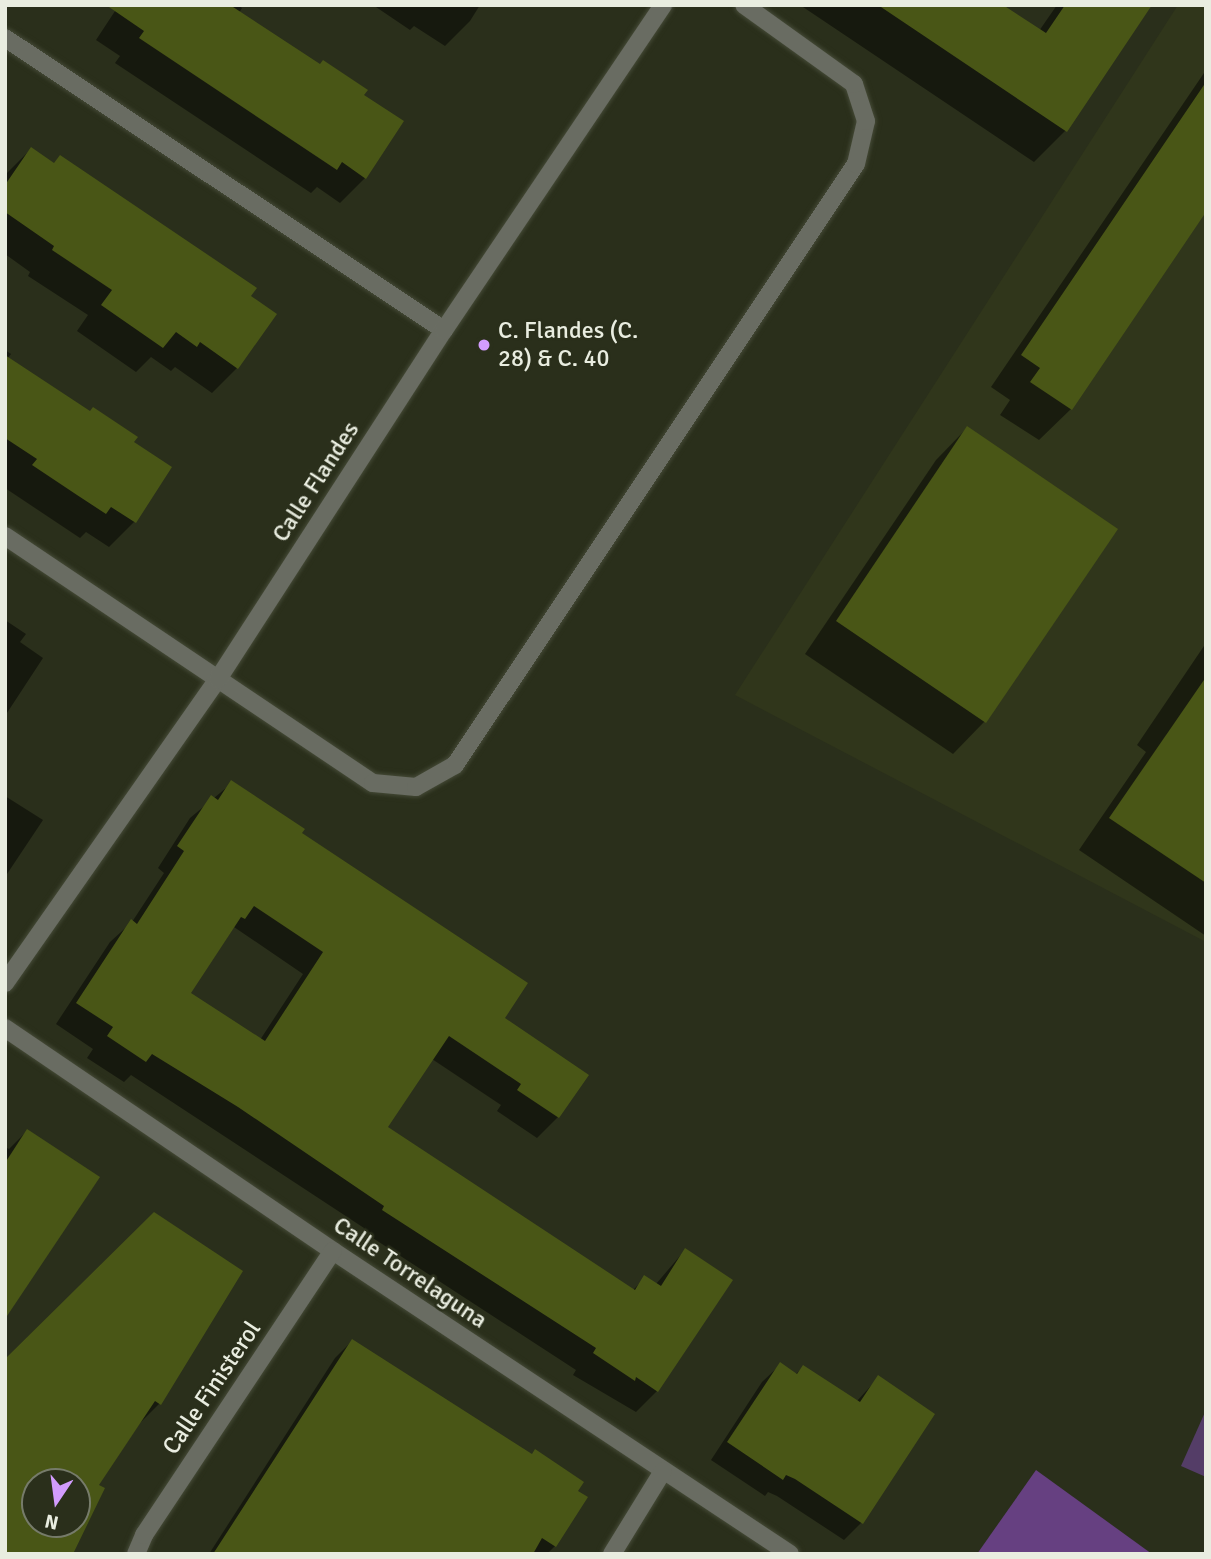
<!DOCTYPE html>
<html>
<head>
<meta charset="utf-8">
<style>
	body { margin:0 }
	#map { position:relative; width:1211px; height:1559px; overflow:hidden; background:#2a2f1b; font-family:Signika,sans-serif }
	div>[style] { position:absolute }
	.built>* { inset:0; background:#30361b }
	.green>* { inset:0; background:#543d67 }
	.forest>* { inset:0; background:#664081 }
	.shadow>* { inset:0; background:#0007 }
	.building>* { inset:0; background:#495616 }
	.roads { filter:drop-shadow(0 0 2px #454a37) drop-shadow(0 0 2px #454a37) }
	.minor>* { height:18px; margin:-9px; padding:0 9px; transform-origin:9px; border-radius:9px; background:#696c62 }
	.dots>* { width:19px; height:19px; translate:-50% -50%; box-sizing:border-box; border:4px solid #2a2f1b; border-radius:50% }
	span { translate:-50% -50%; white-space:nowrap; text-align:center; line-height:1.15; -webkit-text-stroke:5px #2a2f1b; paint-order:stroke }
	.poi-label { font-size:24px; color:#e9ede0 }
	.left { translate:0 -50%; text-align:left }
	.street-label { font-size:24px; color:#e9ede0 }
	.frame { position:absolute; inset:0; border:7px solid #e9ede0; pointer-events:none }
	.north { position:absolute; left:21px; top:1468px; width:70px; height:70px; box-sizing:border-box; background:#2a2f1b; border:2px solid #767b6a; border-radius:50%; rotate:193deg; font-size:19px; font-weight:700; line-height:28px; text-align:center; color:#e9ede0 }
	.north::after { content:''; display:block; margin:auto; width:24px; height:32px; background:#d29cfd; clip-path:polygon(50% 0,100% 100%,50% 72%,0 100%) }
</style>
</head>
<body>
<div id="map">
	<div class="built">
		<div style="clip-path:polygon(1178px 5px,1206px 5px,1206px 942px,735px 695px)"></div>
	</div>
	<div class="green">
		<div style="clip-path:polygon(1206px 1410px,1206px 1477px,1181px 1466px)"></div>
	</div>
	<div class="forest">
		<div style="clip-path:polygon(1036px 1470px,1152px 1554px,977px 1554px)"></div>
	</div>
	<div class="shadow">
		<div style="clip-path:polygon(119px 5px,238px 5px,242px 8px,239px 13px,362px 96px,365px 178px,340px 203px,317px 187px,311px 193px,115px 63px,120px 56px,96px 40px)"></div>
		<div style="clip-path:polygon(373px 5px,480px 5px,470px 21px,445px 46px,414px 26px,410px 30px)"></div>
		<div style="clip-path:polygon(800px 5px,1000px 5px,1039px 31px,1057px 5px,1150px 5px,1065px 131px,1034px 162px)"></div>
		<div style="clip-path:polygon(1206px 70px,1206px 209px,1071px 409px,1039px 440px,1000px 415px,1010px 400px,991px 387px)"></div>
		<div style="clip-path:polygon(31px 149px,249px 296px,237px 368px,212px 393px,175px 367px,171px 371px,151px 357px,136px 372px,77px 331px,88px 315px,28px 276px,30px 272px,5px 254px,5px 175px)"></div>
		<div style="clip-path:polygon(5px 350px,11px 354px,8px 358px,132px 442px,134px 522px,109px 547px,86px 532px,80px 538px,5px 488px)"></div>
		<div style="clip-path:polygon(967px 428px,1115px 529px,984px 722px,953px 754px,805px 654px,936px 460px)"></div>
		<div style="clip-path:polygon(5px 620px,26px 634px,20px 642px,43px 658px,5px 716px)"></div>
		<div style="clip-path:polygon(1206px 643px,1206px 936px,1079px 850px,1146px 752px,1137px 745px)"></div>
		<div style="clip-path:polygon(evenodd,232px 783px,300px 834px,503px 1019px,558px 1117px,537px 1138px,497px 1111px,501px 1105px,432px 1059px,386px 1128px,632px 1291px,645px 1278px,656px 1284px,685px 1250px,657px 1391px,636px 1412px,573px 1375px,576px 1370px,362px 1231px,364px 1228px,131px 1075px,124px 1082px,87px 1058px,93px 1049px,56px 1024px,110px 942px,132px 922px,164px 873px,158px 868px,190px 818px,232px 783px,234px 927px,303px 974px,260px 1040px,189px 994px,234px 927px)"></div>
		<div style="clip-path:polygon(5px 796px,43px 820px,5px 877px)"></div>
		<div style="clip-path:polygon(27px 1131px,5px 1316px,5px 1147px,9px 1149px)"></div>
		<div style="clip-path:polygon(evenodd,154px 1215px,159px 1404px,140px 1423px,97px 1486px,71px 1554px,5px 1554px,5px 1361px,154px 1215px,35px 1482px,77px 1482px,77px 1524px,35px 1524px,35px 1482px)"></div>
		<div style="clip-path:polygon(352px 1341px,576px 1492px,555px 1546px,547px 1554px,209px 1554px,335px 1358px)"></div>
		<div style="clip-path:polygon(780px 1365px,795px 1375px,803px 1367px,857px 1401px,878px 1378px,861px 1523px,844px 1540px,777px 1496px,768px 1492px,765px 1496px,711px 1460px,762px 1382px)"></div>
	</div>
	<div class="building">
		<div style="clip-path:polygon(106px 5px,230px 5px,320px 64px,323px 60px,368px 90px,364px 95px,404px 121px,366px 179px,342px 162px,337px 170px,139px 38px,144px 31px)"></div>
		<div style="clip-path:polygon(878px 5px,1003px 5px,1046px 33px,1065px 5px,1152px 5px,1067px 132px)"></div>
		<div style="clip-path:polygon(1206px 82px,1206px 212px,1072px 410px,1030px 382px,1040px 368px,1021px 355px)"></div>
		<div style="clip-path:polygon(31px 147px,54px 163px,60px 155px,257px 288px,251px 296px,277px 314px,238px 369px,200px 342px,197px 347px,176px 332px,163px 348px,101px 305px,112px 290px,52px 250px,54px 246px,5px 212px,5px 185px)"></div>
		<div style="clip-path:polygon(5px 355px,90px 411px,93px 407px,138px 437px,134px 442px,172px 467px,136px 523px,111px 507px,106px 514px,77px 495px,32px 465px,37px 459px,5px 438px)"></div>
		<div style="clip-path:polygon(967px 426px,1118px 529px,986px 723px,836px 621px)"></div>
		<div style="clip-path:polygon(1206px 677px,1206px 883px,1109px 818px)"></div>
		<div style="clip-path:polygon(evenodd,231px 780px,305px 829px,302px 833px,528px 983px,505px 1018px,589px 1075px,559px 1118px,517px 1090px,521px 1084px,449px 1036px,388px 1127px,635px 1290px,644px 1275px,661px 1286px,685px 1248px,733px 1280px,658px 1392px,636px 1377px,635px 1381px,593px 1353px,596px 1348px,382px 1210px,384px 1206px,238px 1107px,152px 1054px,146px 1062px,107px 1036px,113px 1027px,76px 1003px,131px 919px,137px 924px,184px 851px,177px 846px,211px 795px,218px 800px,231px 780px,254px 906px,323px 952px,265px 1041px,191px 993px,241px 917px,245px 919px,254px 906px)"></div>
		<div style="clip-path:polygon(27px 1129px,100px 1177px,5px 1319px,5px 1163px)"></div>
		<div style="clip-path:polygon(evenodd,154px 1212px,243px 1271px,161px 1405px,155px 1401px,99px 1485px,105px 1488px,73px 1554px,5px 1554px,5px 1359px,154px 1212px,35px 1482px,77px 1482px,77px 1524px,35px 1524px,35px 1482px)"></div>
		<div style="clip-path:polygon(352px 1339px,532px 1454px,535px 1449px,584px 1482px,578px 1491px,588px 1497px,556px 1547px,542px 1538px,533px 1554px,213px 1554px)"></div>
		<div style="clip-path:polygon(780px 1362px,797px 1374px,803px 1365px,860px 1402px,878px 1375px,935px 1414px,863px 1524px,795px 1479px,786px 1475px,783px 1480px,727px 1442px)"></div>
	</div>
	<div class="roads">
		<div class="minor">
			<div style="left:5px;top:38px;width:527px;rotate:33.63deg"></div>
			<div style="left:5px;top:536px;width:443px;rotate:33.9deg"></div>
			<div style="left:373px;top:783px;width:43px;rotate:5.3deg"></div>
			<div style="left:416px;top:787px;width:45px;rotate:-29.4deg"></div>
			<div style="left:455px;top:765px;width:722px;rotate:-56.29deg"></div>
			<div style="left:856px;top:164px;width:44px;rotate:-76.9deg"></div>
			<div style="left:866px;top:121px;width:39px;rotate:-108deg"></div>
			<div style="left:854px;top:84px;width:135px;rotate:-144.3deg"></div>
			<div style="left:5px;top:983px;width:371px;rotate:-55deg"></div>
			<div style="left:218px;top:679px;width:416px;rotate:-57.1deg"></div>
			<div style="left:444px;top:330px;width:392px;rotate:-56deg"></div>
			<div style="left:5px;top:1028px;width:397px;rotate:34.2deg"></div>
			<div style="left:333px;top:1251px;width:548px;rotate:33.55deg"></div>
			<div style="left:136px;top:1554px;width:21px;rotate:-67deg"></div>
			<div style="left:144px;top:1535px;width:341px;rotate:-56.4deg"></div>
			<div style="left:612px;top:1554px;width:97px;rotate:-58.4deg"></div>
		</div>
	</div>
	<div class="dots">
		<div style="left:484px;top:345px;background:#d29cfd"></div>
	</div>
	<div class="poi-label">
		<span class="left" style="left:498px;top:345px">C. Flandes (C.<br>28) &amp; C. 40</span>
	</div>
	<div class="street-label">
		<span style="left:316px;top:482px;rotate:-57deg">Calle Flandes</span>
		<span style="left:410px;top:1273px;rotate:34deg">Calle Torrelaguna</span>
		<span style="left:212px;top:1388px;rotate:-56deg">Calle Finisterol</span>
	</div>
	<div class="frame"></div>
	<div class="north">N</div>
</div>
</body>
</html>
